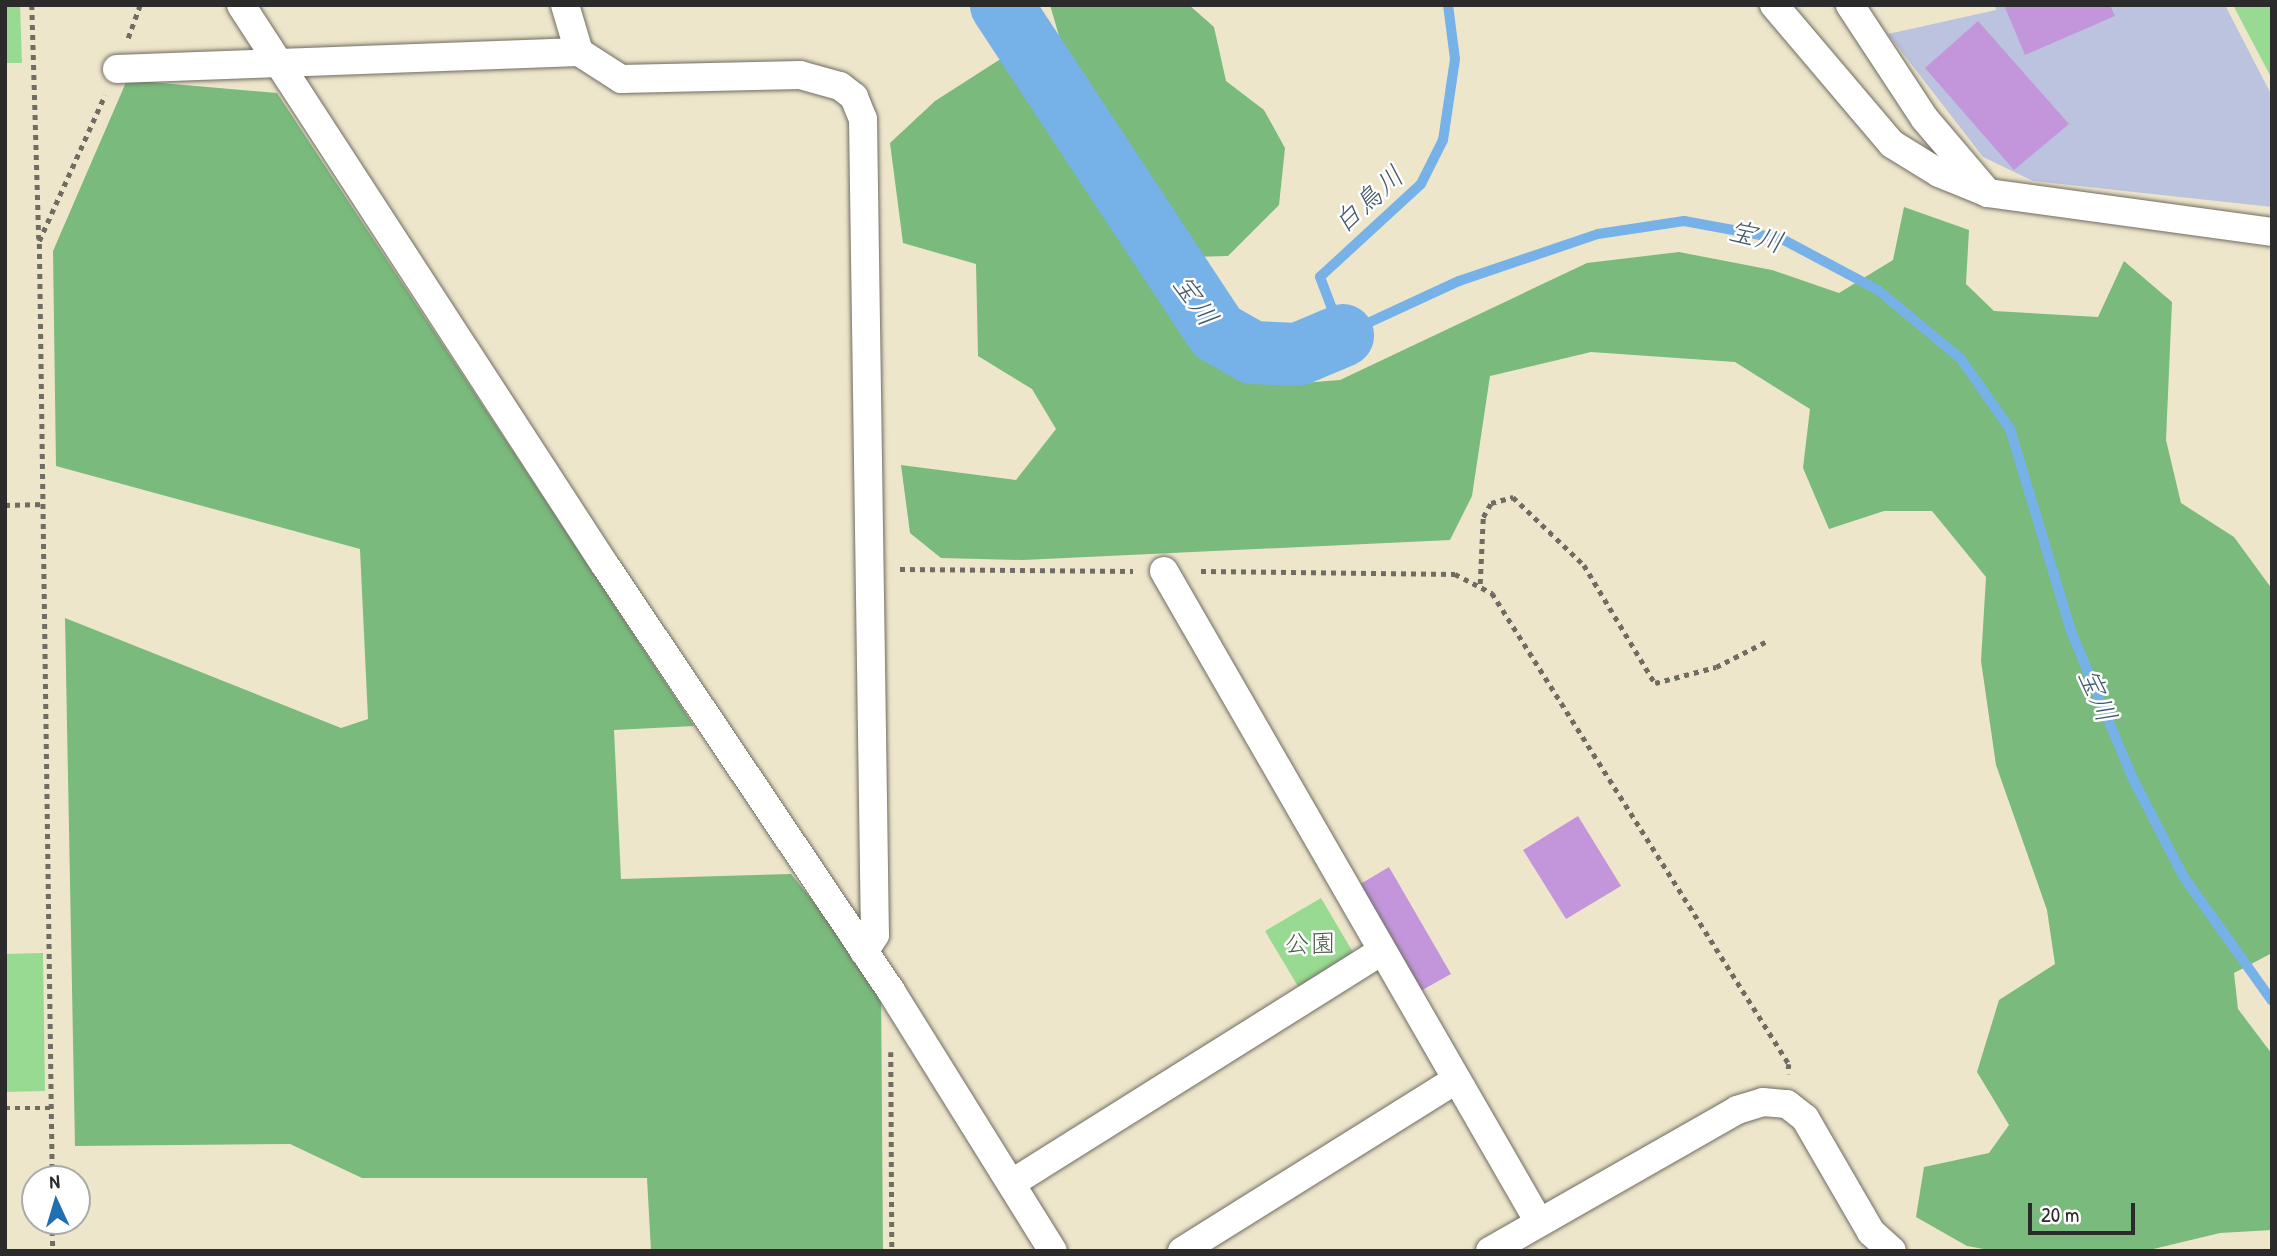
<!DOCTYPE html>
<html>
<head>
<meta charset="utf-8">
<style>
	body { margin:0 }
	#map { position:relative; width:2277px; height:1256px; overflow:hidden; background:#eee6cb; font-family:"Patrick Hand","Klee One",sans-serif }
	div>[style] { position:absolute }
	.industrial>* { inset:0; background:#bcc3de }
	.green>* { inset:0; background:#98da92 }
	.forest>* { inset:0; background:#7aba7c }
	.stream>* { height:10px; margin:-5px; padding:0 5px; transform-origin:5px; border-radius:5px; background:#76b2e8 }
	.river>* { height:63px; margin:-31.5px; padding:0 31.5px; transform-origin:31.5px; border-radius:31.5px; background:#76b2e8 }
	.building>* { inset:0; background:#c396db }
	.path>* { height:4.5px; margin-top:-2.25px; transform-origin:0; background:repeating-linear-gradient(90deg,#6f6c63 0 5px,transparent 0 10px) }
	.roads { filter:drop-shadow(0 0 2px #6f6c63) drop-shadow(0 0 2px #6f6c63) }
	.street>* { height:28px; margin:-14px; padding:0 14px; transform-origin:14px; border-radius:14px; background:#fff }
	span { translate:-50% -50%; white-space:nowrap; text-align:center; line-height:1.15; -webkit-text-stroke:5px #fff; paint-order:stroke }
	.park-label { font-size:26px; color:#4c604a }
	.water-label { font-size:28px; color:#455a6d; font-style:italic }
	.frame { position:absolute; inset:0; border:7px solid #2b2b2b; pointer-events:none }
	.north { position:absolute; left:21px; top:1165px; width:70px; height:70px; box-sizing:border-box; background:#fff; border:2px solid #aaa; border-radius:50%; rotate:356deg; font-size:19px; font-weight:700; line-height:28px; text-align:center; color:#2b2b2b }
	.north::after { content:''; display:block; margin:auto; width:24px; height:32px; background:#1f6fb2; clip-path:polygon(50% 0,100% 100%,50% 72%,0 100%) }
	.scale { position:absolute; left:2028px; top:1203px; width:107px; height:32px; box-sizing:border-box; border:4px solid #2b2b2b; border-top:0; padding-left:9px; font-size:21px; line-height:24px; white-space:nowrap; color:#2b2b2b; -webkit-text-stroke:5px #fff; paint-order:stroke }
</style>
</head>
<body>
<div id="map">
	<div class="industrial">
		<div style="clip-path:polygon(1995px 5px,2225px 5px,2272px 96px,2272px 207px,2033px 181px,1983px 157px,1888px 34px,1996px 10px)"></div>
	</div>
	<div class="green">
		<div style="clip-path:polygon(5px 5px,20px 5px,22px 63px,5px 63px)"></div>
		<div style="clip-path:polygon(2233px 5px,2272px 5px,2272px 79px)"></div>
		<div style="clip-path:polygon(1321px 898px,1354px 954px,1299px 988px,1265px 931px)"></div>
		<div style="clip-path:polygon(43px 953px,45px 1091px,5px 1092px,5px 954px)"></div>
	</div>
	<div class="forest">
		<div style="clip-path:polygon(1050px 5px,1189px 5px,1214px 27px,1226px 81px,1264px 110px,1285px 148px,1279px 205px,1228px 256px,1190px 257px,1162px 295px,1201px 347px,1277px 385px,1340px 380px,1587px 263px,1679px 252px,1772px 270px,1839px 293px,1893px 260px,1904px 207px,1969px 230px,1966px 284px,1994px 311px,2098px 317px,2124px 261px,2172px 302px,2166px 440px,2181px 503px,2234px 537px,2272px 589px,2272px 953px,2234px 973px,2238px 1009px,2272px 1054px,2272px 1230px,2220px 1233px,2145px 1251px,1995px 1251px,1967px 1246px,1916px 1217px,1924px 1167px,1989px 1153px,2009px 1125px,1977px 1072px,1999px 1000px,2055px 964px,2047px 910px,1996px 765px,1981px 661px,1986px 577px,1932px 511px,1884px 511px,1829px 529px,1803px 468px,1810px 409px,1735px 362px,1591px 352px,1490px 376px,1472px 496px,1450px 540px,1023px 560px,941px 558px,910px 533px,901px 465px,1016px 480px,1056px 429px,1032px 389px,978px 356px,976px 264px,903px 243px,890px 143px,935px 101px,999px 60px,1062px 46px)"></div>
		<div style="clip-path:polygon(127px 80px,277px 93px,694px 726px,614px 730px,621px 879px,791px 874px,881px 985px,883px 1251px,651px 1251px,647px 1178px,362px 1178px,290px 1144px,75px 1146px,65px 618px,341px 728px,368px 719px,360px 549px,56px 466px,53px 251px)"></div>
	</div>
	<div class="stream">
		<div style="left:1448px;top:5px;width:54px;rotate:82.6deg"></div>
		<div style="left:1455px;top:59px;width:82px;rotate:98.4deg"></div>
		<div style="left:1443px;top:140px;width:49px;rotate:116.6deg"></div>
		<div style="left:1421px;top:184px;width:137px;rotate:137.4deg"></div>
		<div style="left:1320px;top:277px;width:62px;rotate:69.2deg"></div>
		<div style="left:1342px;top:335px;width:129px;rotate:-24.8deg"></div>
		<div style="left:1459px;top:281px;width:147px;rotate:-18.7deg"></div>
		<div style="left:1598px;top:234px;width:87px;rotate:-8.6deg"></div>
		<div style="left:1684px;top:221px;width:100px;rotate:10.4deg"></div>
		<div style="left:1782px;top:239px;width:109px;rotate:28deg"></div>
		<div style="left:1878px;top:290px;width:108px;rotate:39.7deg"></div>
		<div style="left:1961px;top:359px;width:85px;rotate:55deg"></div>
		<div style="left:2010px;top:429px;width:211px;rotate:73.2deg"></div>
		<div style="left:2071px;top:631px;width:158px;rotate:67.3deg"></div>
		<div style="left:2132px;top:777px;width:111px;rotate:62.7deg"></div>
		<div style="left:2183px;top:876px;width:153px;rotate:54.5deg"></div>
	</div>
	<div class="river">
		<div style="left:1001px;top:5px;width:392px;rotate:56.6deg"></div>
		<div style="left:1217px;top:332px;width:40px;rotate:29.7deg"></div>
		<div style="left:1252px;top:352px;width:45px;rotate:2.5deg"></div>
		<div style="left:1297px;top:354px;width:49px;rotate:-22.9deg"></div>
	</div>
	<div class="building">
		<div style="clip-path:polygon(2004px 5px,2110px 5px,2115px 16px,2025px 55px)"></div>
		<div style="clip-path:polygon(1978px 21px,2069px 124px,2014px 170px,1925px 68px)"></div>
		<div style="clip-path:polygon(1578px 816px,1621px 886px,1566px 919px,1523px 850px)"></div>
		<div style="clip-path:polygon(1389px 867px,1451px 974px,1408px 998px,1347px 892px)"></div>
	</div>
	<div class="path">
		<div style="left:32px;top:5px;width:234px;rotate:88.3deg"></div>
		<div style="left:128px;top:38px;width:35px;rotate:-70deg"></div>
		<div style="left:5px;top:505px;width:40px;rotate:-1.4deg"></div>
		<div style="left:900px;top:569px;width:233px;rotate:0.5deg"></div>
		<div style="left:1201px;top:571px;width:254px;rotate:0.7deg"></div>
		<div style="left:1455px;top:574px;width:42px;rotate:27.2deg"></div>
		<div style="left:1492px;top:593px;width:557px;rotate:57.77deg"></div>
		<div style="left:1789px;top:1064px;width:10px;rotate:96deg"></div>
		<div style="left:1480px;top:584px;width:67px;rotate:-87.4deg"></div>
		<div style="left:1483px;top:517px;width:16px;rotate:-60deg"></div>
		<div style="left:1491px;top:503px;width:23px;rotate:-15deg"></div>
		<div style="left:1513px;top:497px;width:98px;rotate:43.8deg"></div>
		<div style="left:1584px;top:565px;width:138px;rotate:59deg"></div>
		<div style="left:1655px;top:683px;width:63px;rotate:-14.7deg"></div>
		<div style="left:1716px;top:667px;width:59px;rotate:-27deg"></div>
		<div style="left:891px;top:1052px;width:199px;rotate:89.7deg"></div>
		<div style="left:5px;top:1108px;width:46px"></div>
		<div style="left:52px;top:1179px;width:938px;rotate:-90.79deg"></div>
		<div style="left:39px;top:241px;width:160px;rotate:-65.7deg"></div>
		<div style="left:52px;top:1221px;width:30px;rotate:88deg"></div>
	</div>
	<div class="roads">
		<div class="street">
			<div style="left:241px;top:5px;width:668px;rotate:56.98deg"></div>
			<div style="left:605px;top:565px;width:513px;rotate:56.12deg"></div>
			<div style="left:891px;top:991px;width:306px;rotate:58.1deg"></div>
			<div style="left:565px;top:5px;width:49px;rotate:73.4deg"></div>
			<div style="left:579px;top:52px;width:50px;rotate:32.7deg"></div>
			<div style="left:621px;top:79px;width:179px;rotate:-1.3deg"></div>
			<div style="left:800px;top:75px;width:41px;rotate:15.4deg"></div>
			<div style="left:840px;top:86px;width:18px;rotate:38deg"></div>
			<div style="left:854px;top:97px;width:24px;rotate:68deg"></div>
			<div style="left:863px;top:119px;width:816px;rotate:89.16deg"></div>
			<div style="left:875px;top:935px;width:20px;rotate:123deg"></div>
			<div style="left:1774px;top:5px;width:182px;rotate:49.7deg"></div>
			<div style="left:1892px;top:144px;width:55px;rotate:31.7deg"></div>
			<div style="left:1939px;top:173px;width:53px;rotate:22.2deg"></div>
			<div style="left:1988px;top:193px;width:287px;rotate:7.8deg"></div>
			<div style="left:1850px;top:5px;width:136px;rotate:56.7deg"></div>
			<div style="left:1925px;top:119px;width:97px;rotate:49.6deg"></div>
			<div style="left:117px;top:69px;width:462px;rotate:-2.1deg"></div>
			<div style="left:1164px;top:571px;width:751px;rotate:60.06deg"></div>
			<div style="left:1012px;top:1183px;width:433px;rotate:-32.1deg"></div>
			<div style="left:1182px;top:1251px;width:321px;rotate:-32deg"></div>
			<div style="left:1490px;top:1251px;width:284px;rotate:-29.7deg"></div>
			<div style="left:1737px;top:1110px;width:27px;rotate:-17deg"></div>
			<div style="left:1763px;top:1102px;width:24px;rotate:5deg"></div>
			<div style="left:1787px;top:1104px;width:23px;rotate:38deg"></div>
			<div style="left:1805px;top:1118px;width:132px;rotate:59.9deg"></div>
			<div style="left:1871px;top:1232px;width:28px;rotate:42deg"></div>
		</div>
	</div>
	<div class="park-label">
		<span style="left:1310px;top:943px">公園</span>
	</div>
	<div class="water-label">
		<span style="left:1368px;top:199px;rotate:-42deg">白鳥川</span>
		<span style="left:1756px;top:236px;rotate:15deg">宝川</span>
		<span style="left:1196px;top:300px;rotate:55deg">宝川</span>
		<span style="left:2098px;top:695px;rotate:67deg">宝川</span>
	</div>
	<div class="frame"></div>
	<div class="north">N</div>
	<div class="scale">20 m</div>
</div>
</body>
</html>
